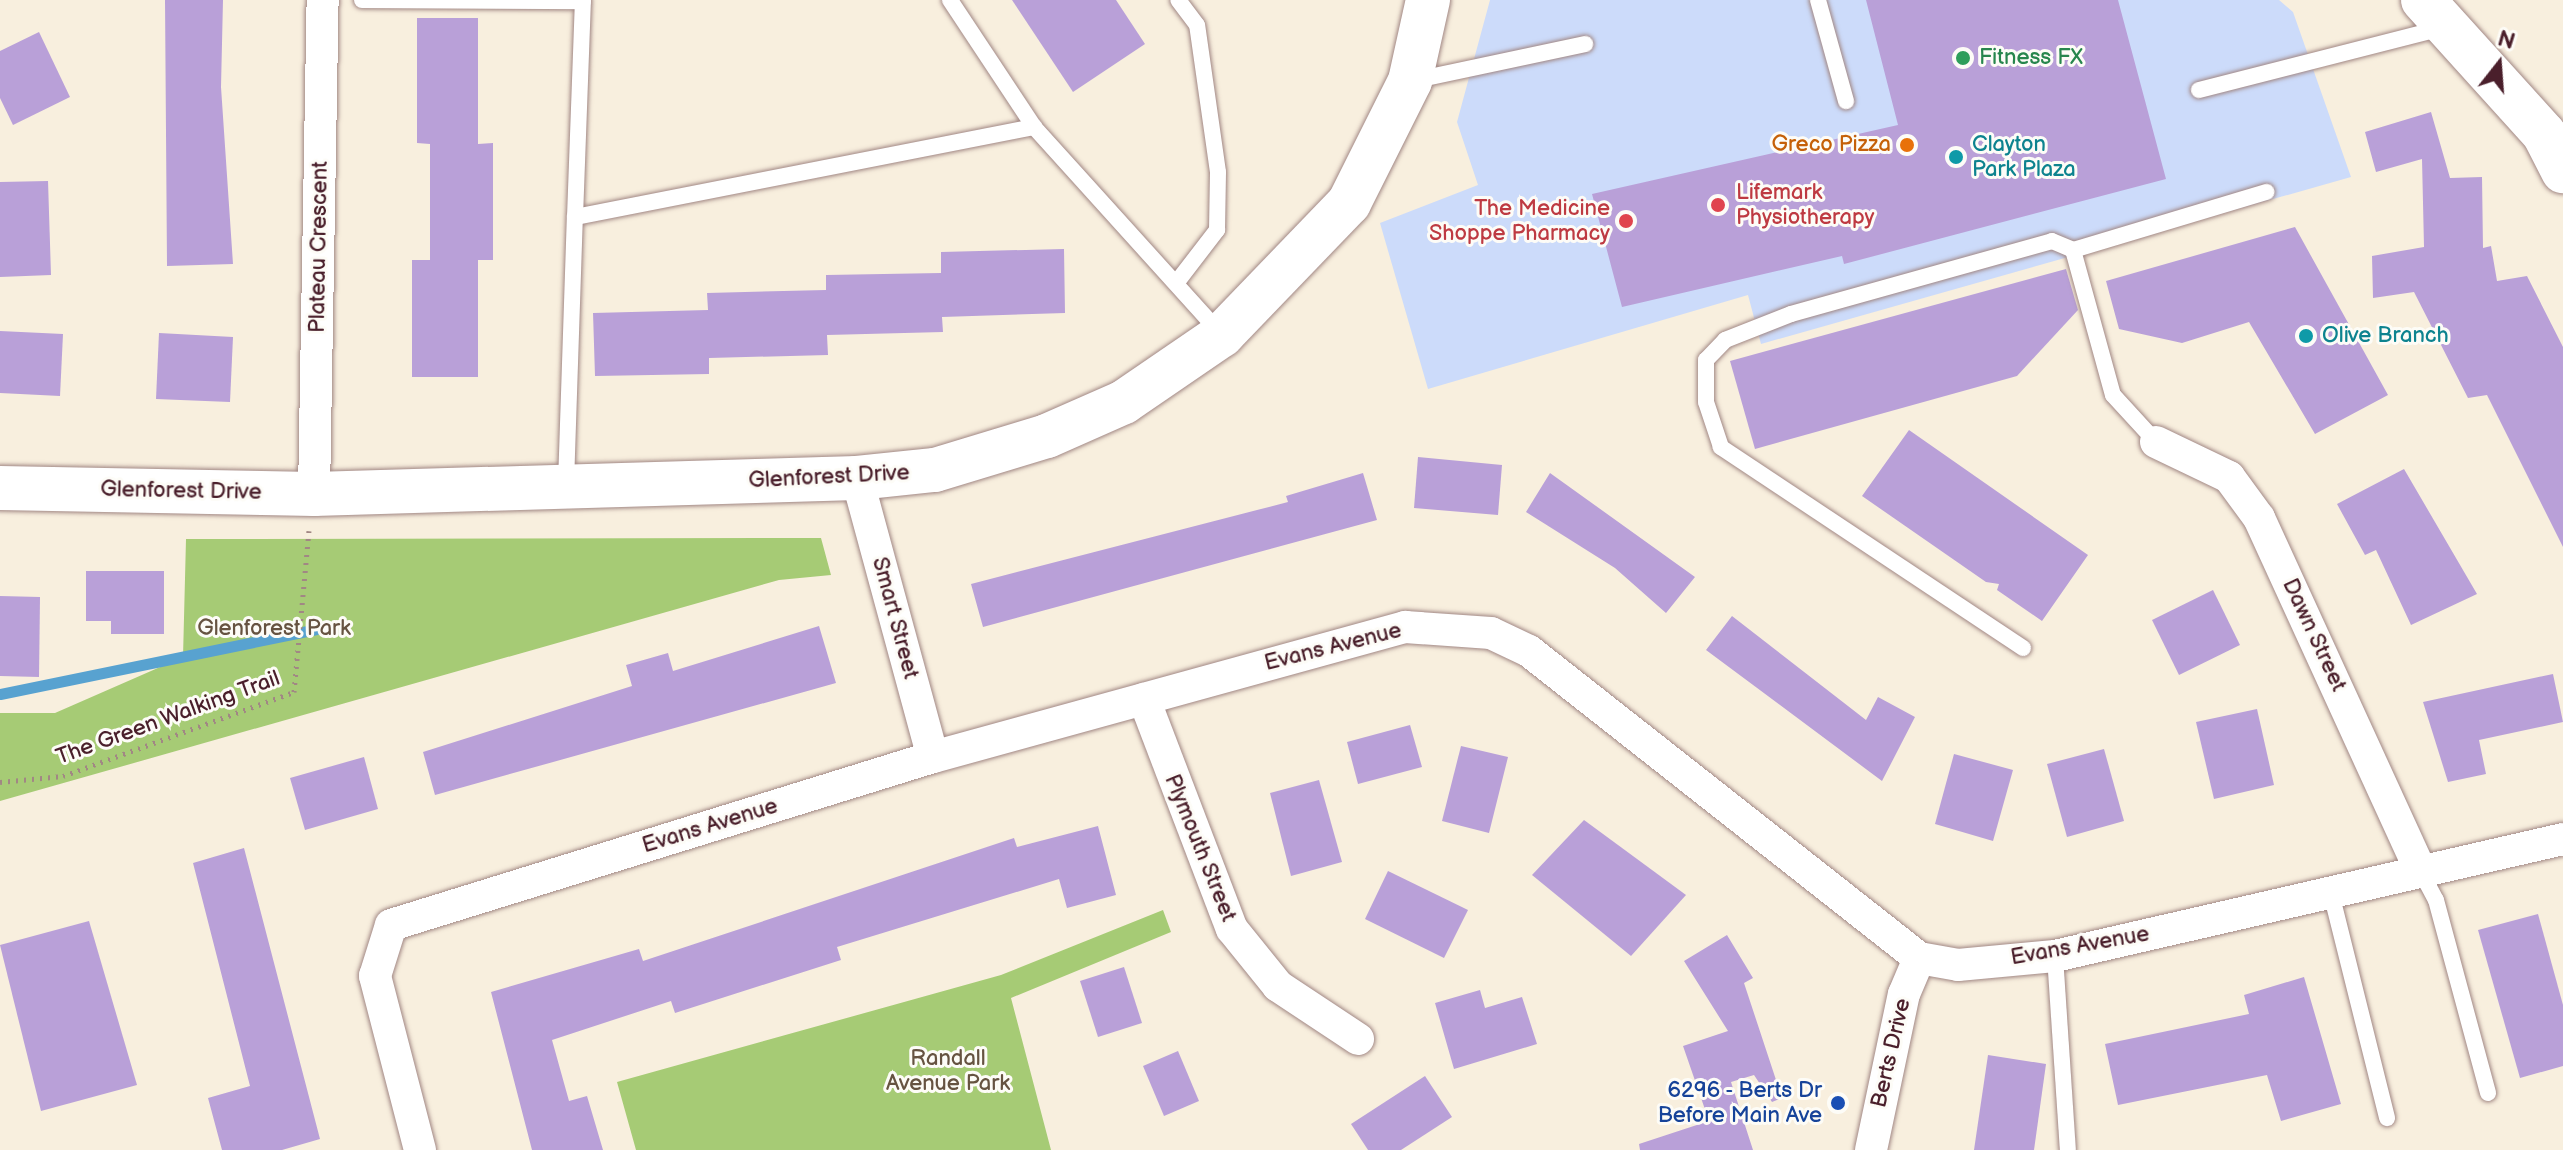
<!DOCTYPE html>
<html>
<head>
<meta charset="utf-8">
<style>
	body { margin:0 }
	#map { position:relative; width:2563px; height:1150px; overflow:hidden; background:#f8efde; font-family:"Balsamiq Sans",sans-serif }
	div>[style] { position:absolute }
	.built>* { inset:0; background:#ccdbfa }
	.green>* { inset:0; background:#a6cb75 }
	.stream>* { height:11px; margin:-5.5px; padding:0 5.5px; transform-origin:5.5px; border-radius:5.5px; background:#58a2d0 }
	.building>* { inset:0; background:#b9a0d8 }
	.path>* { height:5px; margin-top:-2.5px; transform-origin:0; background:repeating-linear-gradient(90deg,#a18784 0 2px,transparent 0 8px) }
	.roads { filter:drop-shadow(0 0 2px #a18784) drop-shadow(0 0 2px #a18784) }
	.lane>* { height:16px; margin:-8px; padding:0 8px; transform-origin:8px; border-radius:8px; background:#fff }
	.street>* { height:32px; margin:-16px; padding:0 16px; transform-origin:16px; border-radius:16px; background:#fff }
	.secondary>* { height:44px; margin:-22px; padding:0 22px; transform-origin:22px; border-radius:22px; background:#fff }
	.dots>* { width:22px; height:22px; translate:-50% -50%; box-sizing:border-box; border:4px solid #fdfcf7; border-radius:50% }
	span { translate:-50% -50%; white-space:nowrap; text-align:center; line-height:1.15; -webkit-text-stroke:6px #fdfcf7; paint-order:stroke }
	.leisure-label { font-size:22px; color:#27864d }
	.left { translate:0 -50%; text-align:left }
	.culture-label { font-size:22px; color:#0d838f }
	.food-label { font-size:22px; color:#c56008 }
	.right { translate:-100% -50%; text-align:right }
	.health-label { font-size:22px; color:#be3a42 }
	.street-label { font-size:22px; color:#4a1f2b }
	.park-label { font-size:22px; color:#665341 }
	.transit-label { font-size:22px; color:#164399 }
	.north { position:absolute; left:2459px; top:24px; width:80px; height:80px; -webkit-text-stroke:6px #fdfcf7; paint-order:stroke; rotate:17deg; font-size:22px; font-weight:700; line-height:32px; text-align:center; color:#4a1f2b }
	.north::after { content:''; display:block; margin:auto; width:28px; height:36px; background:#4a1f2b; clip-path:polygon(50% 0,100% 100%,50% 72%,0 100%) }
</style>
</head>
<body>
<div id="map">
	<div class="built">
		<div style="clip-path:polygon(1490px 0,2279px 0,2293px 12px,2351px 177px,1761px 344px,1748px 295px,1428px 389px,1380px 223px,1478px 185px,1457px 122px)"></div>
	</div>
	<div class="green">
		<div style="clip-path:polygon(821px 538px,831px 575px,779px 580px,0 801px,0 713px,55px 713px,183px 657px,186px 539px)"></div>
		<div style="clip-path:polygon(1163px 910px,1171px 932px,1011px 998px,1051px 1150px,636px 1150px,617px 1082px,1001px 975px)"></div>
	</div>
	<div class="stream">
		<div style="left:0;top:694px;width:323px;rotate:-11.6deg"></div>
	</div>
	<div class="building">
		<div style="clip-path:polygon(165px 0,223px 0,221px 87px,233px 264px,167px 266px)"></div>
		<div style="clip-path:polygon(1012px 0,1116px 0,1145px 44px,1073px 92px)"></div>
		<div style="clip-path:polygon(1866px 0,2118px 0,2166px 179px,1844px 264px,1842px 256px,1622px 307px,1592px 194px,1898px 125px)"></div>
		<div style="clip-path:polygon(417px 18px,478px 18px,478px 144px,493px 143px,493px 260px,478px 260px,478px 377px,412px 377px,412px 260px,430px 260px,430px 144px,417px 143px)"></div>
		<div style="clip-path:polygon(39px 32px,70px 97px,13px 125px,0 98px,0 51px)"></div>
		<div style="clip-path:polygon(2431px 112px,2450px 178px,2482px 177px,2483px 248px,2491px 246px,2497px 281px,2527px 276px,2563px 347px,2563px 547px,2487px 395px,2468px 398px,2414px 292px,2373px 298px,2372px 256px,2424px 247px,2422px 159px,2376px 172px,2365px 132px)"></div>
		<div style="clip-path:polygon(48px 181px,51px 275px,0 277px,0 182px)"></div>
		<div style="clip-path:polygon(2295px 227px,2388px 395px,2315px 434px,2249px 322px,2182px 343px,2119px 329px,2106px 281px)"></div>
		<div style="clip-path:polygon(1064px 249px,1065px 313px,942px 317px,943px 332px,827px 335px,828px 355px,709px 358px,709px 374px,595px 376px,593px 313px,708px 310px,707px 293px,826px 290px,826px 275px,941px 273px,941px 252px)"></div>
		<div style="clip-path:polygon(2066px 269px,2078px 310px,2017px 376px,1755px 449px,1730px 361px)"></div>
		<div style="clip-path:polygon(0 331px,63px 334px,60px 396px,0 393px)"></div>
		<div style="clip-path:polygon(159px 333px,233px 337px,230px 402px,156px 399px)"></div>
		<div style="clip-path:polygon(1909px 430px,2088px 555px,2042px 621px,1997px 590px,1999px 584px,1986px 582px,1862px 496px)"></div>
		<div style="clip-path:polygon(1418px 457px,1502px 465px,1498px 515px,1414px 508px)"></div>
		<div style="clip-path:polygon(2404px 469px,2477px 594px,2411px 625px,2376px 550px,2365px 555px,2337px 504px)"></div>
		<div style="clip-path:polygon(1363px 473px,1377px 520px,983px 627px,971px 584px,1288px 502px,1286px 496px)"></div>
		<div style="clip-path:polygon(1550px 473px,1695px 577px,1666px 613px,1615px 568px,1526px 512px)"></div>
		<div style="clip-path:polygon(86px 571px,164px 571px,164px 634px,111px 634px,111px 621px,86px 621px)"></div>
		<div style="clip-path:polygon(2213px 590px,2240px 645px,2179px 675px,2152px 620px)"></div>
		<div style="clip-path:polygon(0 596px,40px 597px,39px 677px,0 676px)"></div>
		<div style="clip-path:polygon(1732px 616px,1866px 720px,1878px 697px,1915px 717px,1882px 781px,1706px 650px)"></div>
		<div style="clip-path:polygon(819px 626px,836px 683px,435px 795px,423px 752px,632px 686px,626px 665px,668px 653px,673px 671px)"></div>
		<div style="clip-path:polygon(2553px 674px,2563px 722px,2479px 740px,2486px 774px,2448px 782px,2423px 702px)"></div>
		<div style="clip-path:polygon(2257px 709px,2274px 785px,2214px 799px,2196px 722px)"></div>
		<div style="clip-path:polygon(1410px 725px,1422px 767px,1358px 784px,1347px 742px)"></div>
		<div style="clip-path:polygon(1461px 746px,1508px 757px,1489px 833px,1442px 821px)"></div>
		<div style="clip-path:polygon(2104px 749px,2124px 821px,2067px 837px,2047px 764px)"></div>
		<div style="clip-path:polygon(1954px 754px,2013px 770px,1993px 841px,1935px 824px)"></div>
		<div style="clip-path:polygon(364px 757px,378px 809px,305px 830px,290px 778px)"></div>
		<div style="clip-path:polygon(1319px 780px,1342px 862px,1291px 876px,1270px 793px)"></div>
		<div style="clip-path:polygon(1584px 820px,1686px 895px,1631px 956px,1532px 875px)"></div>
		<div style="clip-path:polygon(1098px 826px,1116px 895px,1067px 908px,1059px 879px,837px 947px,841px 960px,675px 1013px,671px 1001px,552px 1040px,569px 1101px,587px 1096px,603px 1150px,532px 1150px,491px 992px,639px 949px,643px 961px,1014px 838px,1017px 847px)"></div>
		<div style="clip-path:polygon(244px 848px,320px 1139px,282px 1150px,222px 1150px,208px 1098px,250px 1086px,193px 863px)"></div>
		<div style="clip-path:polygon(1388px 871px,1468px 910px,1444px 958px,1365px 919px)"></div>
		<div style="clip-path:polygon(2538px 914px,2563px 1005px,2563px 1066px,2520px 1078px,2478px 930px)"></div>
		<div style="clip-path:polygon(89px 921px,137px 1085px,41px 1111px,0 945px)"></div>
		<div style="clip-path:polygon(1727px 935px,1753px 978px,1744px 983px,1782px 1098px,1772px 1102px,1754px 1075px,1731px 1082px,1753px 1150px,1640px 1150px,1639px 1144px,1709px 1121px,1683px 1046px,1728px 1031px,1684px 961px)"></div>
		<div style="clip-path:polygon(1124px 967px,1142px 1023px,1098px 1037px,1080px 981px)"></div>
		<div style="clip-path:polygon(2304px 977px,2341px 1104px,2281px 1121px,2267px 1075px,2118px 1105px,2105px 1044px,2249px 1014px,2244px 995px)"></div>
		<div style="clip-path:polygon(1480px 990px,1485px 1008px,1522px 997px,1537px 1044px,1454px 1069px,1435px 1003px)"></div>
		<div style="clip-path:polygon(1178px 1051px,1199px 1101px,1164px 1116px,1143px 1066px)"></div>
		<div style="clip-path:polygon(1988px 1055px,2046px 1064px,2034px 1150px,1974px 1150px)"></div>
		<div style="clip-path:polygon(1425px 1076px,1452px 1117px,1401px 1150px,1368px 1150px,1351px 1124px)"></div>
	</div>
	<div class="path">
		<div style="left:0;top:782px;width:63px;rotate:-5.4deg"></div>
		<div style="left:63px;top:776px;width:246px;rotate:-20deg"></div>
		<div style="left:294px;top:692px;width:162px;rotate:-84.7deg"></div>
	</div>
	<div class="roads">
		<div class="lane">
			<div style="left:362px;top:0;width:221px;rotate:0.3deg"></div>
			<div style="left:950px;top:0;width:152px;rotate:56.5deg"></div>
			<div style="left:1034px;top:127px;width:279px;rotate:47.9deg"></div>
			<div style="left:1818px;top:0;width:105px;rotate:74.5deg"></div>
			<div style="left:1416px;top:80px;width:173px;rotate:-12deg"></div>
			<div style="left:2199px;top:90px;width:251px;rotate:-14.3deg"></div>
			<div style="left:575px;top:217px;width:217px;rotate:-87.9deg"></div>
			<div style="left:2073px;top:250px;width:202px;rotate:-16.7deg"></div>
			<div style="left:1177px;top:282px;width:66px;rotate:-52.4deg"></div>
			<div style="left:1217px;top:230px;width:58px;rotate:-89deg"></div>
			<div style="left:1218px;top:172px;width:148px;rotate:-98.1deg"></div>
			<div style="left:1197px;top:25px;width:31px;rotate:-127deg"></div>
			<div style="left:566px;top:484px;width:267px;rotate:-88.1deg"></div>
			<div style="left:575px;top:217px;width:468px;rotate:-11.1deg"></div>
			<div style="left:2023px;top:648px;width:363px;rotate:-146.4deg"></div>
			<div style="left:1721px;top:447px;width:47px;rotate:-108.4deg"></div>
			<div style="left:1706px;top:402px;width:42px;rotate:-90deg"></div>
			<div style="left:1706px;top:360px;width:28px;rotate:-46deg"></div>
			<div style="left:1725px;top:340px;width:71px;rotate:-21.5deg"></div>
			<div style="left:1791px;top:314px;width:271px;rotate:-15.6deg"></div>
			<div style="left:2052px;top:241px;width:23px;rotate:23deg"></div>
			<div style="left:2073px;top:250px;width:150px;rotate:74.6deg"></div>
			<div style="left:2113px;top:395px;width:64px;rotate:47.5deg"></div>
			<div style="left:2421px;top:872px;width:32px;rotate:62deg"></div>
			<div style="left:2436px;top:900px;width:200px;rotate:74.9deg"></div>
			<div style="left:2331px;top:893px;width:232px;rotate:76deg"></div>
			<div style="left:2055px;top:956px;width:194px;rotate:86.2deg"></div>
		</div>
		<div class="street">
			<div style="left:2156px;top:442px;width:81px;rotate:25.6deg"></div>
			<div style="left:2229px;top:477px;width:51px;rotate:53.8deg"></div>
			<div style="left:2259px;top:518px;width:389px;rotate:65.4deg"></div>
			<div style="left:857px;top:478px;width:289px;rotate:74.8deg"></div>
			<div style="left:314px;top:494px;width:494px;rotate:-89deg"></div>
			<div style="left:1144px;top:699px;width:246px;rotate:69.1deg"></div>
			<div style="left:1232px;top:929px;width:73px;rotate:51.1deg"></div>
			<div style="left:1278px;top:986px;width:96px;rotate:33.5deg"></div>
			<div style="left:420px;top:1150px;width:180px;rotate:-104.5deg"></div>
			<div style="left:375px;top:976px;width:53px;rotate:-72.6deg"></div>
			<div style="left:391px;top:925px;width:567px;rotate:-17.22deg"></div>
			<div style="left:933px;top:757px;width:490px;rotate:-15.4deg"></div>
			<div style="left:1405px;top:627px;width:86px;rotate:4deg"></div>
			<div style="left:1491px;top:633px;width:42px;rotate:25.3deg"></div>
			<div style="left:1529px;top:651px;width:496px;rotate:38.2deg"></div>
			<div style="left:1919px;top:958px;width:40px;rotate:10deg"></div>
			<div style="left:1958px;top:965px;width:97px;rotate:-5.3deg"></div>
			<div style="left:2055px;top:956px;width:521px;rotate:-12.97deg"></div>
			<div style="left:1871px;top:1150px;width:159px;rotate:-78.1deg"></div>
			<div style="left:1904px;top:994px;width:39px;rotate:-67deg"></div>
		</div>
		<div class="secondary">
			<div style="left:2423px;top:0;width:181px;rotate:47.9deg"></div>
			<div style="left:2544px;top:134px;width:42px;rotate:62.8deg"></div>
			<div style="left:0;top:488px;width:314px;rotate:1.1deg"></div>
			<div style="left:314px;top:494px;width:543px;rotate:-1.69deg"></div>
			<div style="left:857px;top:478px;width:78px;rotate:-5.9deg"></div>
			<div style="left:935px;top:470px;width:117px;rotate:-16.9deg"></div>
			<div style="left:1047px;top:436px;width:84px;rotate:-23.8deg"></div>
			<div style="left:1124px;top:402px;width:119px;rotate:-34.4deg"></div>
			<div style="left:1222px;top:335px;width:183px;rotate:-46.1deg"></div>
			<div style="left:1349px;top:203px;width:136px;rotate:-63.4deg"></div>
			<div style="left:1410px;top:81px;width:83px;rotate:-77.5deg"></div>
		</div>
	</div>
	<div class="dots">
		<div style="left:1963px;top:58px;background:#2e9e5b"></div>
		<div style="left:1907px;top:145px;background:#e8710a"></div>
		<div style="left:1956px;top:157px;background:#0f9aa8"></div>
		<div style="left:1718px;top:205px;background:#e0444e"></div>
		<div style="left:1626px;top:221px;background:#e0444e"></div>
		<div style="left:2306px;top:336px;background:#0f9aa8"></div>
		<div style="left:1838px;top:1103px;background:#1a4fb4"></div>
	</div>
	<div class="leisure-label">
		<span class="left" style="left:1979px;top:58px">Fitness FX</span>
	</div>
	<div class="culture-label">
		<span class="left" style="left:1972px;top:157px">Clayton<br>Park Plaza</span>
		<span class="left" style="left:2322px;top:336px">Olive Branch</span>
	</div>
	<div class="food-label">
		<span class="right" style="left:1891px;top:145px">Greco Pizza</span>
	</div>
	<div class="health-label">
		<span class="left" style="left:1736px;top:205px">Lifemark<br>Physiotherapy</span>
		<span class="right" style="left:1610px;top:221px">The Medicine<br>Shoppe Pharmacy</span>
	</div>
	<div class="street-label">
		<span style="left:319px;top:247px;rotate:-89deg">Plateau Crescent</span>
		<span style="left:829px;top:477px;rotate:-3deg">Glenforest Drive</span>
		<span style="left:181px;top:491px;rotate:1deg">Glenforest Drive</span>
		<span style="left:895px;top:618px;rotate:75deg">Smart Street</span>
		<span style="left:2314px;top:635px;rotate:65deg">Dawn Street</span>
		<span style="left:1333px;top:647px;rotate:-14deg">Evans Avenue</span>
		<span style="left:168px;top:718px;rotate:-20deg">The Green Walking Trail</span>
		<span style="left:710px;top:826px;rotate:-17deg">Evans Avenue</span>
		<span style="left:1200px;top:848px;rotate:68deg">Plymouth Street</span>
		<span style="left:2080px;top:946px;rotate:-10deg">Evans Avenue</span>
		<span style="left:1891px;top:1053px;rotate:-77deg">Berts Drive</span>
	</div>
	<div class="park-label">
		<span style="left:274px;top:629px">Glenforest Park</span>
		<span style="left:948px;top:1071px">Randall<br>Avenue Park</span>
	</div>
	<div class="transit-label">
		<span class="right" style="left:1822px;top:1103px">6296 - Berts Dr<br>Before Main Ave</span>
	</div>
	<div class="north">N</div>
</div>
</body>
</html>
